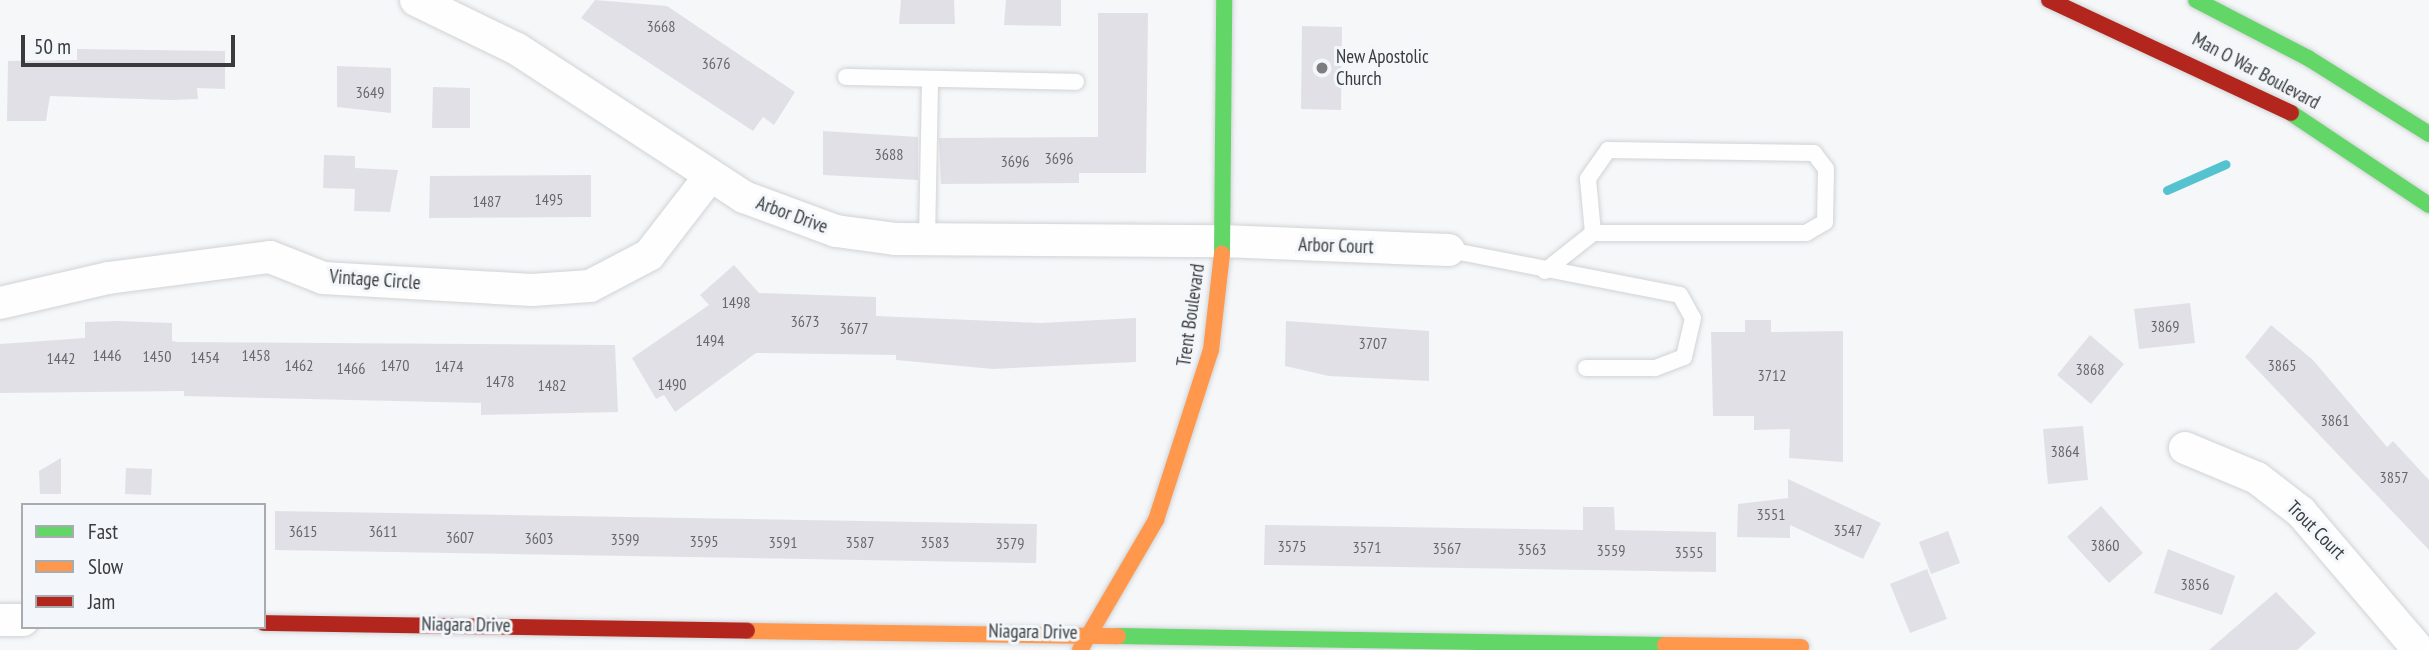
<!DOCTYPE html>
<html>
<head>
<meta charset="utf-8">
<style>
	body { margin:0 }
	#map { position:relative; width:2429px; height:650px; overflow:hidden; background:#f5f7f9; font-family:"PT Sans Narrow",sans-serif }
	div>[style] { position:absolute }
	.stream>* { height:9px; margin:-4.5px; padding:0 4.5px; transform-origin:4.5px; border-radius:4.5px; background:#55c2d0 }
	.building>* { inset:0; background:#e2e0e7 }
	.roads { filter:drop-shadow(0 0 2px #d1d3d5) drop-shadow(0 0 2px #d1d3d5) }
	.lane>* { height:16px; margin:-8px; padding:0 8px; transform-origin:8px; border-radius:8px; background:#fefefe }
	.street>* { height:32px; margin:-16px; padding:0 16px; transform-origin:16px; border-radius:16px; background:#fefefe }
	.fast>* { height:16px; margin:-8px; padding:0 8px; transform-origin:8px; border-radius:8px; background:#63d668 }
	.slow>* { height:16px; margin:-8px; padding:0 8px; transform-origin:8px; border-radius:8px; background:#ff974d }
	.jam>* { height:16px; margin:-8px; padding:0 8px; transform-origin:8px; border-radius:8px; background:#b3261e }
	.dots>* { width:19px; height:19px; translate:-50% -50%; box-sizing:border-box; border:4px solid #f3f7fb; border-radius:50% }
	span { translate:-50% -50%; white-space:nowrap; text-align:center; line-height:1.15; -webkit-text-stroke:6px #f3f7fb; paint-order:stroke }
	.number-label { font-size:16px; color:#66676a }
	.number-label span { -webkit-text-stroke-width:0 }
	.poi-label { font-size:19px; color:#393b3d }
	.left { translate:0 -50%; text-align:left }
	.street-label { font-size:19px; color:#393b3d }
	.legend { position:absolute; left:21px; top:503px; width:245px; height:126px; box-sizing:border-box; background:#f3f7fb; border:2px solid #a9acaf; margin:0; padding:9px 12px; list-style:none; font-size:21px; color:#393b3d }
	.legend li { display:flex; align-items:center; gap:14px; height:35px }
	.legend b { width:35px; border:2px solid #a9acaf }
	.scale { position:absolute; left:21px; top:35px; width:214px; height:32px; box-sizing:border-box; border:4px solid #393b3d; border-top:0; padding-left:9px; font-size:21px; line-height:24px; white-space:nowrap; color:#393b3d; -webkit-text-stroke:5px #f3f7fb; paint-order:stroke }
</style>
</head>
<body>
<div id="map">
	<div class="stream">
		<div style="left:2167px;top:190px;width:64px;rotate:-23.8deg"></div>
	</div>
	<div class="building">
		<div style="clip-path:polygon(595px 0,667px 6px,795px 92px,774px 125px,763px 117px,753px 131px,581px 18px)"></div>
		<div style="clip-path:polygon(901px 0,954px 0,955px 24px,899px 24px)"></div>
		<div style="clip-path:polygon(1006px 0,1061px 0,1061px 26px,1004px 25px)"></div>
		<div style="clip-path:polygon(1098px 13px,1148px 13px,1146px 173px,1079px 173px,1079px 183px,941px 184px,939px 138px,1098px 137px)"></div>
		<div style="clip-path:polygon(1302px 26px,1342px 27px,1341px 110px,1301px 109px)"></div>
		<div style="clip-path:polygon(77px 49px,225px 51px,225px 89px,197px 88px,198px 99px,170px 100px,50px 96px,46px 121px,7px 121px,8px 61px,77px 60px)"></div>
		<div style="clip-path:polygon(337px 66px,391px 68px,391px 113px,337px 107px)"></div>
		<div style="clip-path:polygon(433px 87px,470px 88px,470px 128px,432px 128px)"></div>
		<div style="clip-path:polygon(823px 131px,918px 137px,918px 180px,823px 175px)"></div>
		<div style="clip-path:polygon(324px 155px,355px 156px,355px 168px,398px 170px,390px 212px,354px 211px,355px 189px,323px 188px)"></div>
		<div style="clip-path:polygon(591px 175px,591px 217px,429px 218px,430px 176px)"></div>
		<div style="clip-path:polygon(734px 265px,759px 293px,876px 297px,876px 316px,1041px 323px,1136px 318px,1136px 362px,993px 369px,896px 360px,896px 355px,756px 353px,675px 412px,664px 395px,656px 399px,632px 358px,709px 305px,700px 295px)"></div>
		<div style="clip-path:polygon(2190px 303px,2195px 343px,2139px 349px,2134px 309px)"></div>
		<div style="clip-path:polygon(1745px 320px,1771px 320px,1771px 332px,1843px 331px,1843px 462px,1789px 458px,1790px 429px,1754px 430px,1754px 416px,1713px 416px,1711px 332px,1745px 332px)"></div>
		<div style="clip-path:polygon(118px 321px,172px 323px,172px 341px,178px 342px,615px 345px,618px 412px,481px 415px,481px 403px,184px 396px,184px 391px,0 393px,0 344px,85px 338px,85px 322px)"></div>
		<div style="clip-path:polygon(1286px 321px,1429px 331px,1429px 381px,1329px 376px,1285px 366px)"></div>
		<div style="clip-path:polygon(2271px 325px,2313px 360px,2387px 447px,2393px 441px,2429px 480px,2429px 550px,2245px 357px)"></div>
		<div style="clip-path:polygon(2090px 335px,2124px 364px,2091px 404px,2057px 375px)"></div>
		<div style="clip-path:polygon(2083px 426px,2088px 480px,2048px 484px,2043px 429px)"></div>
		<div style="clip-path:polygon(61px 458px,61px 494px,40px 494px,39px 471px)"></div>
		<div style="clip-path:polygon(126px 468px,152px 469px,151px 495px,125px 494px)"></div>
		<div style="clip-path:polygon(1788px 479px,1881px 523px,1863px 559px,1790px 525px,1790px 538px,1737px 537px,1738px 504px,1788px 498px)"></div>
		<div style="clip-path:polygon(2101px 506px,2143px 553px,2109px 583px,2067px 537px)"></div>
		<div style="clip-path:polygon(1583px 507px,1614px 507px,1615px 530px,1716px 532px,1716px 572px,1264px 565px,1265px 525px,1583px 530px)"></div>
		<div style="clip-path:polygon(275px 511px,1037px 524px,1036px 563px,275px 550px)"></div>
		<div style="clip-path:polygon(1948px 531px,1960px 563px,1931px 574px,1919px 542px)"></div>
		<div style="clip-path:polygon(2168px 549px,2235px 576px,2222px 615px,2154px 593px)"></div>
		<div style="clip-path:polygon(1927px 569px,1947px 619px,1910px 633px,1890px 584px)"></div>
		<div style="clip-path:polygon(2276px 592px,2316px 633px,2297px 650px,2209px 650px)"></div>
	</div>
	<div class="roads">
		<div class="lane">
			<div style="left:846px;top:77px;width:230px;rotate:1.2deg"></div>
			<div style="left:927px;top:240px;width:161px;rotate:-88.9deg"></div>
			<div style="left:1449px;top:250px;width:235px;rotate:11deg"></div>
			<div style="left:1680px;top:295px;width:26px;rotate:61deg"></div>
			<div style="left:1693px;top:318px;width:40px;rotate:103deg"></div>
			<div style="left:1684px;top:357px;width:31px;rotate:159deg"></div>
			<div style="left:1655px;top:368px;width:69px;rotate:180deg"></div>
			<div style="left:1545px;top:271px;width:61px;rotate:-38.4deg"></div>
			<div style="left:1593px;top:233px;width:213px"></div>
			<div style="left:1806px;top:233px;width:22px;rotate:-30deg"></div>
			<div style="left:1825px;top:222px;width:53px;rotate:-88.9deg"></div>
			<div style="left:1826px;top:169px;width:20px;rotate:-127deg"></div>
			<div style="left:1814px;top:153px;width:206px;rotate:-179.2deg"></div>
			<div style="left:1608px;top:150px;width:35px;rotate:125deg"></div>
			<div style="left:1588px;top:179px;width:54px;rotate:84.7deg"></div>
		</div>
		<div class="street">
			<div style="left:416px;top:0;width:112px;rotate:25.9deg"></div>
			<div style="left:517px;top:49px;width:271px;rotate:33.1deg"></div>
			<div style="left:744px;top:197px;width:98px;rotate:20.3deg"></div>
			<div style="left:836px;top:231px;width:61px;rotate:7.6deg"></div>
			<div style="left:896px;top:239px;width:327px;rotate:0.4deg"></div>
			<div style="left:1223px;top:241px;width:226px;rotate:2.3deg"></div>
			<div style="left:0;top:303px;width:111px;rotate:-13deg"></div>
			<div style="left:108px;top:278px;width:163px;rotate:-7.4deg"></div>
			<div style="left:270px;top:257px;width:57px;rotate:21.6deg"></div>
			<div style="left:323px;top:278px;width:209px;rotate:3.3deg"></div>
			<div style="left:532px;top:290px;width:58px;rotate:-3.9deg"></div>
			<div style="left:590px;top:286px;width:67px;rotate:-27.7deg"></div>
			<div style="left:649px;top:255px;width:100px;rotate:-52.3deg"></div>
			<div style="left:2185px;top:448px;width:78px;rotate:22.6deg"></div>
			<div style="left:2257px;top:478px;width:56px;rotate:37.7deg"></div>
			<div style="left:2301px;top:512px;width:182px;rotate:49.5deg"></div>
			<div style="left:0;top:620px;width:23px"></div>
		</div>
		<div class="fast">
			<div style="left:2196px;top:0;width:126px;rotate:27.4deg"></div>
			<div style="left:2308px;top:58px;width:143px;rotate:32.1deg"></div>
			<div style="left:2291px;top:113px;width:166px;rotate:33.7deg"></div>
			<div style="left:1222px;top:254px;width:254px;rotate:-89.5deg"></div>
			<div style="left:1118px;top:636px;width:547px;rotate:0.94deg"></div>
		</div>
		<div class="slow">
			<div style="left:747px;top:631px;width:371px;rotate:0.8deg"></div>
			<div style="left:1665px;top:645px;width:136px;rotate:0.8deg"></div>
			<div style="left:1080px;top:650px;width:151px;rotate:-59.7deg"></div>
			<div style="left:1156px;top:520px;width:179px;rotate:-72.1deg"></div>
			<div style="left:1211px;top:350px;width:97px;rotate:-83.5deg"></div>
		</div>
		<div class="jam">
			<div style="left:2049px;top:0;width:267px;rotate:25deg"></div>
			<div style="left:264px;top:623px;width:483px;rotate:0.9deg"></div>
		</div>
	</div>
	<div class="dots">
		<div style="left:1322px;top:68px;background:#7b7d7f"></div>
	</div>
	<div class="number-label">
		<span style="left:661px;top:26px">3668</span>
		<span style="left:716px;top:63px">3676</span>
		<span style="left:370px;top:92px">3649</span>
		<span style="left:889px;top:154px">3688</span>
		<span style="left:1059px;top:158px">3696</span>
		<span style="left:1015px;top:161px">3696</span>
		<span style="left:549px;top:199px">1495</span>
		<span style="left:487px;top:201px">1487</span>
		<span style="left:736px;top:302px">1498</span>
		<span style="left:805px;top:321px">3673</span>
		<span style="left:2165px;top:326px">3869</span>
		<span style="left:854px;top:328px">3677</span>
		<span style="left:710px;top:340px">1494</span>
		<span style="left:1373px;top:343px">3707</span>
		<span style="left:107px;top:355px">1446</span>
		<span style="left:256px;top:355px">1458</span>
		<span style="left:157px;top:356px">1450</span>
		<span style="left:205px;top:357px">1454</span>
		<span style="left:61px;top:358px">1442</span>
		<span style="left:299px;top:365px">1462</span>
		<span style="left:395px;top:365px">1470</span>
		<span style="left:2282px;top:365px">3865</span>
		<span style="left:449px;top:366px">1474</span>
		<span style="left:351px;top:368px">1466</span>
		<span style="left:2090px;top:369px">3868</span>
		<span style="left:1772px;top:375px">3712</span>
		<span style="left:500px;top:381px">1478</span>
		<span style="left:672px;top:384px">1490</span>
		<span style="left:552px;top:385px">1482</span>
		<span style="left:2335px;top:420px">3861</span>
		<span style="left:2065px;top:451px">3864</span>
		<span style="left:2394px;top:477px">3857</span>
		<span style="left:1771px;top:514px">3551</span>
		<span style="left:1848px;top:530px">3547</span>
		<span style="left:303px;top:531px">3615</span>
		<span style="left:383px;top:531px">3611</span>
		<span style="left:460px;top:537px">3607</span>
		<span style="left:539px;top:538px">3603</span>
		<span style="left:625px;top:539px">3599</span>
		<span style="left:704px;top:541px">3595</span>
		<span style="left:783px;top:542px">3591</span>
		<span style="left:860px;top:542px">3587</span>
		<span style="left:935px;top:542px">3583</span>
		<span style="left:1010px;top:543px">3579</span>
		<span style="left:2105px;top:545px">3860</span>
		<span style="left:1292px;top:546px">3575</span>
		<span style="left:1367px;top:547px">3571</span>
		<span style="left:1447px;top:548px">3567</span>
		<span style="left:1532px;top:549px">3563</span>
		<span style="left:1611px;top:550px">3559</span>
		<span style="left:1689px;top:552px">3555</span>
		<span style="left:2195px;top:584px">3856</span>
	</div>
	<div class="poi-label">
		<span class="left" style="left:1336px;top:68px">New Apostolic<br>Church</span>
	</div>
	<div class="street-label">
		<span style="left:2256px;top:71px;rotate:28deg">Man O War Boulevard</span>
		<span style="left:792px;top:215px;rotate:20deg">Arbor Drive</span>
		<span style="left:1336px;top:246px;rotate:2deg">Arbor Court</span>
		<span style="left:375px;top:280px;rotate:4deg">Vintage Circle</span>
		<span style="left:1191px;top:315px;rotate:-82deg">Trent Boulevard</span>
		<span style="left:2316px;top:530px;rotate:45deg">Trout Court</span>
		<span style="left:466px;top:625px;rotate:1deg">Niagara Drive</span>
		<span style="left:1033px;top:632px;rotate:1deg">Niagara Drive</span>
	</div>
	<ul class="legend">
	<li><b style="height:9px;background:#63d668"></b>Fast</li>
	<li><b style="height:9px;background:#ff974d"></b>Slow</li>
	<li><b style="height:9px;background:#b3261e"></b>Jam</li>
	</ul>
	<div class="scale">50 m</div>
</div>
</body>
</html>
